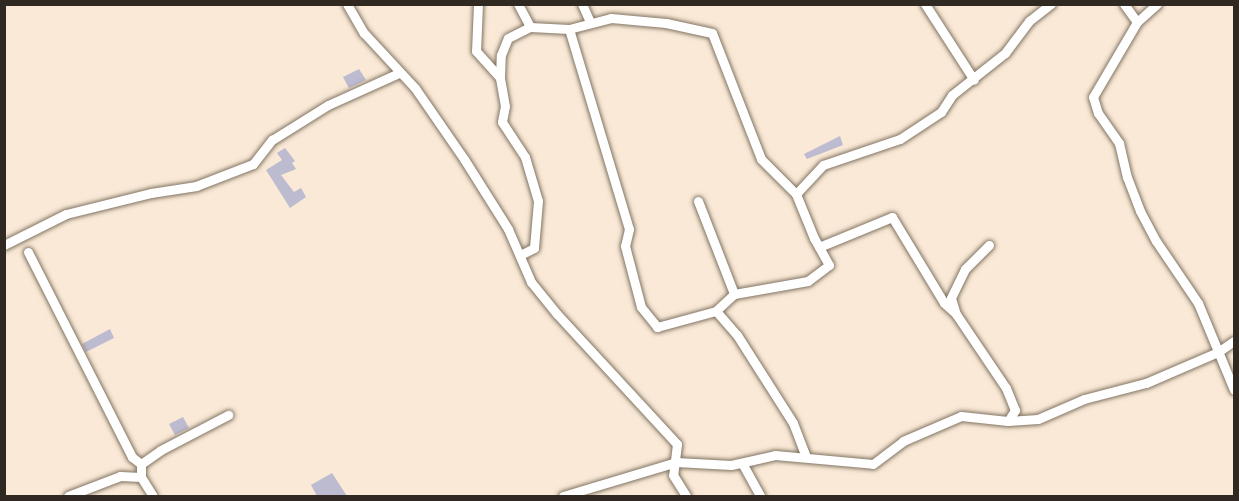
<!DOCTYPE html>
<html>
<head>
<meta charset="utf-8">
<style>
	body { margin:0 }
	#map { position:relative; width:1239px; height:501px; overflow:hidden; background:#f9e9d6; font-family:Montserrat,sans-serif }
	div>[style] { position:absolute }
	.building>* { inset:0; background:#bcbbd0 }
	.roads { filter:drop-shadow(0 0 2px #827463) drop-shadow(0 0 2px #827463) }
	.street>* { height:9px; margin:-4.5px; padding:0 4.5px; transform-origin:4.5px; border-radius:4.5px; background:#fff }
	span { translate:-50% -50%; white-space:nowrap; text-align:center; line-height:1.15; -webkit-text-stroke:4.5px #fff8f1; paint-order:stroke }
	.frame { position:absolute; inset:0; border:6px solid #2f2922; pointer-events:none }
</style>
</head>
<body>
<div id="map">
	<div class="building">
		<div style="clip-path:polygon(359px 69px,366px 80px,349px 88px,343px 77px)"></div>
		<div style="clip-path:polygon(840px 136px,843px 145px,807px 159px,804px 154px)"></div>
		<div style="clip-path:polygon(285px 148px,295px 161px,292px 163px,296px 169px,281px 175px,294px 192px,301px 188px,306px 197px,290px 208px,266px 170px,282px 160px,277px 153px)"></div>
		<div style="clip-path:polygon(110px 329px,114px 338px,86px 352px,82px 344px)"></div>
		<div style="clip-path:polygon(183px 417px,189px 428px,175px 435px,169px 424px)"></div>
		<div style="clip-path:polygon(332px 473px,347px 496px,317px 496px,311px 485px)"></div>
	</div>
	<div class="roads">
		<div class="street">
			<div style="left:347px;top:4px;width:34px;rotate:60deg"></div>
			<div style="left:364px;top:33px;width:75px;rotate:47.2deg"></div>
			<div style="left:415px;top:88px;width:86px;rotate:55.4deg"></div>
			<div style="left:464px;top:159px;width:83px;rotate:57.8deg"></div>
			<div style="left:508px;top:229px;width:58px;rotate:66.5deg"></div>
			<div style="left:531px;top:282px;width:41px;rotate:50.9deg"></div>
			<div style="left:557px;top:314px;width:177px;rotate:47.3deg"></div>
			<div style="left:677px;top:444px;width:31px;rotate:97deg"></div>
			<div style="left:673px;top:475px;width:25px;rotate:58deg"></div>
			<div style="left:478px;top:4px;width:47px;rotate:92.4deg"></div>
			<div style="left:476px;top:51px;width:36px;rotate:48deg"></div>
			<div style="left:500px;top:78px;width:28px;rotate:80deg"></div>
			<div style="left:505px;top:106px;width:16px;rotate:101deg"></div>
			<div style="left:502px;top:122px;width:42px;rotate:56.7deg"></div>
			<div style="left:525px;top:157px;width:46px;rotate:73.5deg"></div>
			<div style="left:538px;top:201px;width:47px;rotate:94.9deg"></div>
			<div style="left:534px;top:248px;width:16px;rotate:153deg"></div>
			<div style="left:518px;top:4px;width:26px;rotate:62deg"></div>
			<div style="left:582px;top:4px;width:20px;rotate:66deg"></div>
			<div style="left:925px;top:4px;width:90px;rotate:57.2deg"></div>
			<div style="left:1124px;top:4px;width:22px;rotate:54deg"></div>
			<div style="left:1137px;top:22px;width:27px;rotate:-42deg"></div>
			<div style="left:1137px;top:22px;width:87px;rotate:120.4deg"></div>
			<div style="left:1093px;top:97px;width:17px;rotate:73deg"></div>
			<div style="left:1098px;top:113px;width:37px;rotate:55deg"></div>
			<div style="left:1119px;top:143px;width:35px;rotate:77deg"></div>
			<div style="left:1127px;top:177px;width:36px;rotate:69deg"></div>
			<div style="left:1140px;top:211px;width:34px;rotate:62deg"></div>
			<div style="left:1156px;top:241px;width:75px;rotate:55.9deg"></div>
			<div style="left:1198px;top:303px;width:94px;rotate:67.5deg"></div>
			<div style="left:569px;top:29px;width:209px;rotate:73.3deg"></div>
			<div style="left:629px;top:229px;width:17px;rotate:103deg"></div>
			<div style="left:625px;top:246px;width:63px;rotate:75.3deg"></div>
			<div style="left:641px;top:307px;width:26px;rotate:51deg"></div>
			<div style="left:657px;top:327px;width:61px;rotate:-15.2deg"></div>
			<div style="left:716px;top:311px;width:32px;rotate:49deg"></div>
			<div style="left:737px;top:335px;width:104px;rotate:57.5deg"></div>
			<div style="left:793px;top:423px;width:36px;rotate:69deg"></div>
			<div style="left:500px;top:78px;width:23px;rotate:-88deg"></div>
			<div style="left:501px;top:55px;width:18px;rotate:-68deg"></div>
			<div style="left:508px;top:38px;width:25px;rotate:-27deg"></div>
			<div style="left:530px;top:27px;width:39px;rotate:3deg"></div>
			<div style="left:569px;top:29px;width:43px;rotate:-14.7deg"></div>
			<div style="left:611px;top:18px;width:55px;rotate:5.2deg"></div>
			<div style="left:666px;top:23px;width:47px;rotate:12.3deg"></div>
			<div style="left:712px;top:33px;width:135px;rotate:68.7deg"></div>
			<div style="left:761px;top:159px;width:49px;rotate:45deg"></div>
			<div style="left:796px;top:194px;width:48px;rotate:67.8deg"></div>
			<div style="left:814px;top:238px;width:31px;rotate:61deg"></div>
			<div style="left:829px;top:265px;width:26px;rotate:143deg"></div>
			<div style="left:808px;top:281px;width:75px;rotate:170deg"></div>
			<div style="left:734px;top:294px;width:25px;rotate:137deg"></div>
			<div style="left:796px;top:194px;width:40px;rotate:-47deg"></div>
			<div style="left:823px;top:165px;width:81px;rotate:-18.7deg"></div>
			<div style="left:900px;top:139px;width:49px;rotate:-33.4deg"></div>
			<div style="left:941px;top:112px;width:20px;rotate:-57deg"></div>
			<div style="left:952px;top:95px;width:68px;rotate:-38.4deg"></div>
			<div style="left:1005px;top:53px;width:40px;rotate:-53deg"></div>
			<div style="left:1029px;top:21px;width:28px;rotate:-38deg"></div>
			<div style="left:698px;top:201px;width:100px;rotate:68.8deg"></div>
			<div style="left:4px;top:245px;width:69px;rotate:-26.6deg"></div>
			<div style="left:66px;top:214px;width:88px;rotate:-13.9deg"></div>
			<div style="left:151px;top:193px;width:46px;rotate:-8.8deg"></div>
			<div style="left:196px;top:186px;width:61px;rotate:-21.1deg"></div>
			<div style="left:253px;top:164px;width:31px;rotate:-52deg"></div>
			<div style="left:272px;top:140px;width:66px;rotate:-32deg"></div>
			<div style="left:328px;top:105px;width:78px;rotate:-24.3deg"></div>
			<div style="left:989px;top:245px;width:34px;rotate:135deg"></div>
			<div style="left:965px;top:269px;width:32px;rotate:116deg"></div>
			<div style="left:951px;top:298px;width:17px;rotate:73deg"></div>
			<div style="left:956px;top:314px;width:89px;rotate:56deg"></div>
			<div style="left:1006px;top:388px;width:24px;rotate:68deg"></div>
			<div style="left:1015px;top:410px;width:13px;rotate:122deg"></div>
			<div style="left:819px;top:247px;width:79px;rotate:-22.3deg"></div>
			<div style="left:892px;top:217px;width:100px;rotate:58.8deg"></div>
			<div style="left:944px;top:303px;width:13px;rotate:42deg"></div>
			<div style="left:28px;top:252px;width:230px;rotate:63.1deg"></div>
			<div style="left:132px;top:457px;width:11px;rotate:38deg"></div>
			<div style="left:742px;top:463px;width:38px;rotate:61deg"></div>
			<div style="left:141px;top:477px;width:22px;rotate:58deg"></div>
			<div style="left:68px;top:496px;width:56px;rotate:-21deg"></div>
			<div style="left:120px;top:476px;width:21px;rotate:3deg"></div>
			<div style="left:141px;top:477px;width:13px;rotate:-90deg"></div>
			<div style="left:141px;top:464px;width:24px;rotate:-35deg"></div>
			<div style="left:161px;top:450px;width:76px;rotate:-27.6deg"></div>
			<div style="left:563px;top:496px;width:118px;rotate:-16.7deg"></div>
			<div style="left:676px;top:462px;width:55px;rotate:3.1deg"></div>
			<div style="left:731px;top:465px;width:45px;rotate:-12.8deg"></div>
			<div style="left:775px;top:455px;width:98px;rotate:5.2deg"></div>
			<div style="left:873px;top:464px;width:38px;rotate:-37deg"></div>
			<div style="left:903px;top:441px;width:63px;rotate:-23.3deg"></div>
			<div style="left:961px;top:416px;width:47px;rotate:6.1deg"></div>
			<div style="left:1008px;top:421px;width:30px;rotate:-4deg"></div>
			<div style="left:1038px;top:419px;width:50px;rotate:-23.5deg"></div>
			<div style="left:1084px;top:399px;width:64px;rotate:-14.5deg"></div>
			<div style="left:1146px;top:383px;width:78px;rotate:-23.3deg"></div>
			<div style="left:1218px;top:352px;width:19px;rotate:-35deg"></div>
		</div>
	</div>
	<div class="frame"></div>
</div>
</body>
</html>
